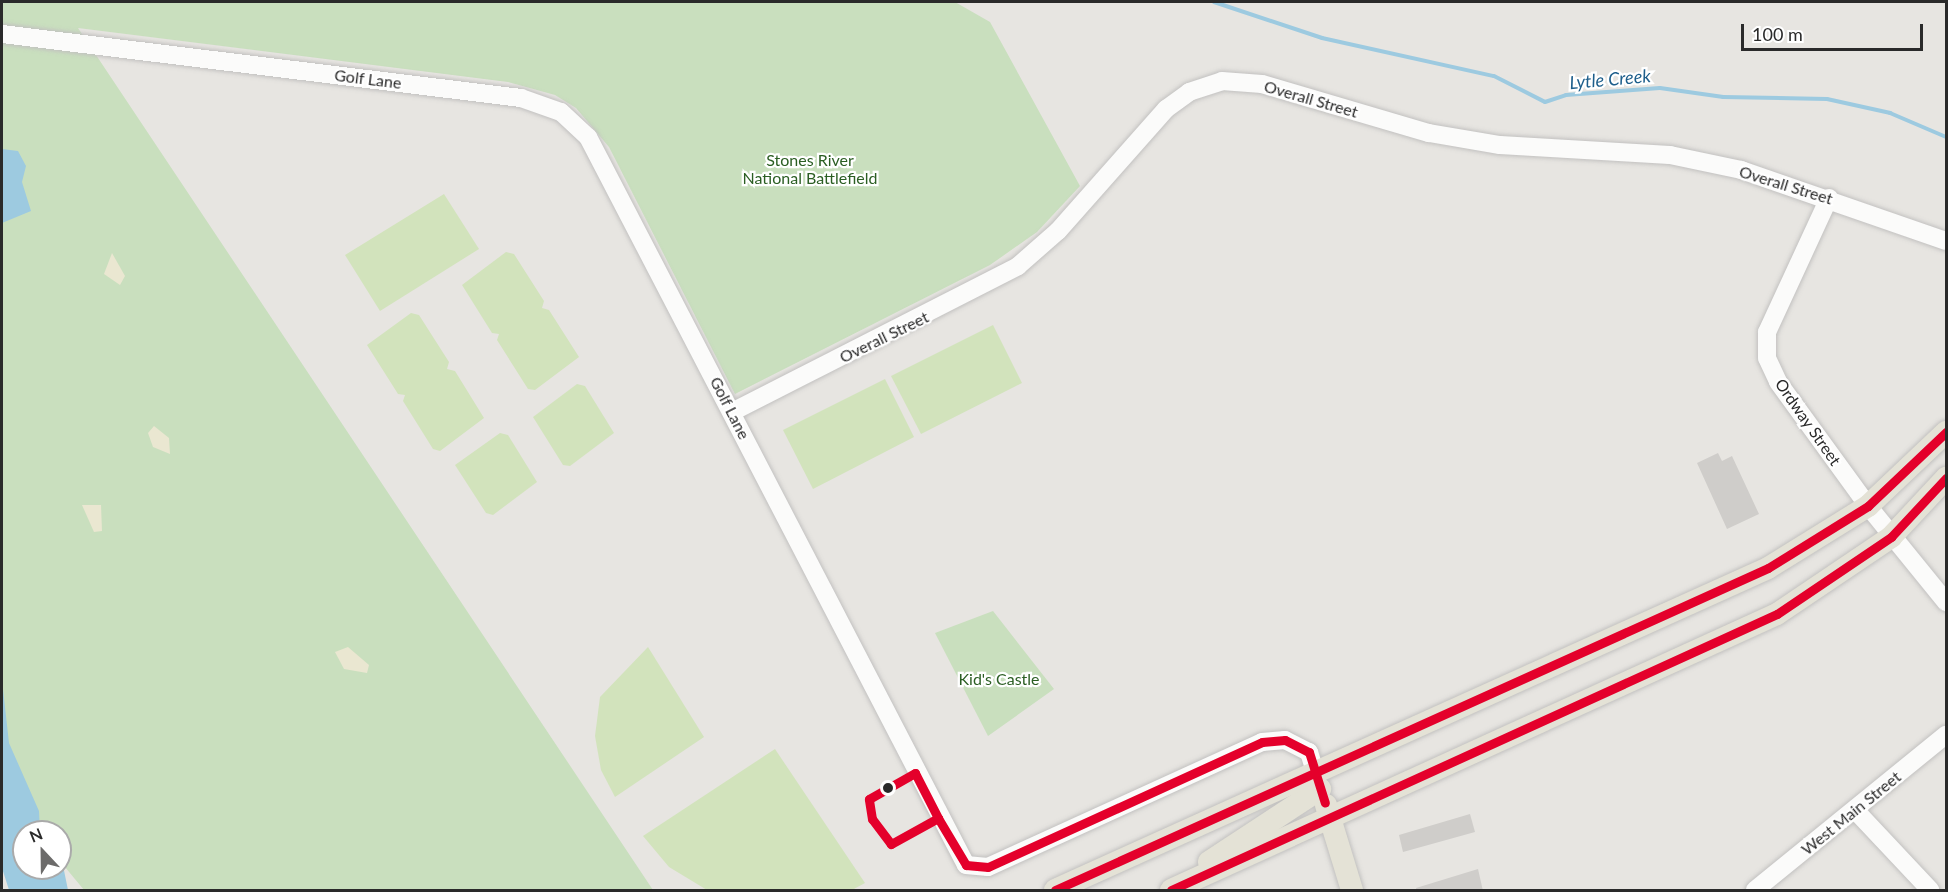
<!DOCTYPE html>
<html>
<head>
<meta charset="utf-8">
<style>
	body { margin:0 }
	#map { position:relative; width:1948px; height:892px; overflow:hidden; background:#e7e5e1; font-family:Lato,sans-serif }
	div>[style] { position:absolute }
	.green>* { inset:0; background:#c9dfbe }
	.sand>* { inset:0; background:#eae7d1 }
	.pitch>* { inset:0; background:#d2e3bc }
	.water>* { inset:0; background:#9dcae0 }
	.stream>* { height:4px; margin:-2px; padding:0 2px; transform-origin:2px; border-radius:2px; background:#9dcae0 }
	.building>* { inset:0; background:#cfcdca }
	.roads { filter:drop-shadow(0 0 2px #c2c1c0) drop-shadow(0 0 2px #c2c1c0) }
	.minor>* { height:18px; margin:-9px; padding:0 9px; transform-origin:9px; border-radius:9px; background:#fbfbfa }
	.major>* { height:22px; margin:-11px; padding:0 11px; transform-origin:11px; border-radius:11px; background:#e4e2d6 }
	.bus-1>* { height:9px; margin:-4.5px; padding:0 4.5px; transform-origin:4.5px; border-radius:4.5px; background:#e4002b }
	.dots>* { width:16px; height:16px; translate:-50% -50%; box-sizing:border-box; border:3px solid #fff; border-radius:50% }
	span { translate:-50% -50%; white-space:nowrap; text-align:center; line-height:1.15; -webkit-text-stroke:4.5px #fff; paint-order:stroke }
	.street-label { font-size:16px; color:#2a2a2a }
	.park-label { font-size:16px; color:#2b5e23 }
	.water-label { font-size:18px; color:#1d5e8b; font-style:italic }
	.frame { position:absolute; inset:0; border:3px solid #2a2a2a; pointer-events:none }
	.north { position:absolute; left:12px; top:820px; width:60px; height:60px; box-sizing:border-box; background:#fff; border:2px solid #aaa; border-radius:50%; rotate:338deg; font-size:16px; font-weight:700; line-height:24px; text-align:center; color:#2a2a2a }
	.north::after { content:''; display:block; margin:auto; width:21px; height:27px; background:#6c6b6a; clip-path:polygon(50% 0,100% 100%,50% 72%,0 100%) }
	.scale { position:absolute; left:1741px; top:24px; width:182px; height:27px; box-sizing:border-box; border:3px solid #2a2a2a; border-top:0; padding-left:8px; font-size:18px; line-height:21px; white-space:nowrap; color:#2a2a2a; -webkit-text-stroke:4px #fff; paint-order:stroke }
</style>
</head>
<body>
<div id="map">
	<div class="green">
		<div style="clip-path:polygon(2px 2px,955px 2px,990px 22px,1080px 186px,1037px 232px,990px 265px,735px 394px,609px 147px,576px 108px,555px 95px,508px 82px,78px 28px,653px 890px,84px 890px,60px 861px,60px 832px,33px 832px,2px 802px)"></div>
		<div style="clip-path:polygon(993px 611px,1054px 689px,988px 736px,935px 633px)"></div>
	</div>
	<div class="sand">
		<div style="clip-path:polygon(112px 253px,125px 276px,120px 285px,104px 274px)"></div>
		<div style="clip-path:polygon(154px 426px,169px 438px,170px 454px,153px 447px,148px 433px)"></div>
		<div style="clip-path:polygon(82px 505px,101px 505px,102px 531px,94px 532px)"></div>
		<div style="clip-path:polygon(348px 647px,369px 665px,367px 673px,344px 669px,335px 652px)"></div>
	</div>
	<div class="pitch">
		<div style="clip-path:polygon(444px 194px,479px 249px,380px 311px,345px 255px)"></div>
		<div style="clip-path:polygon(506px 252px,514px 254px,544px 301px,542px 308px,549px 310px,579px 357px,535px 390px,528px 389px,497px 340px,499px 334px,492px 333px,462px 285px)"></div>
		<div style="clip-path:polygon(411px 313px,419px 315px,449px 362px,447px 369px,455px 371px,484px 418px,440px 451px,433px 449px,403px 401px,405px 395px,398px 394px,367px 345px)"></div>
		<div style="clip-path:polygon(993px 325px,1022px 383px,921px 434px,891px 376px)"></div>
		<div style="clip-path:polygon(885px 379px,914px 437px,813px 489px,783px 430px)"></div>
		<div style="clip-path:polygon(577px 384px,585px 386px,614px 433px,570px 466px,563px 465px,533px 417px)"></div>
		<div style="clip-path:polygon(500px 433px,508px 435px,537px 482px,493px 515px,486px 513px,455px 465px)"></div>
		<div style="clip-path:polygon(648px 647px,704px 737px,615px 797px,601px 770px,595px 736px,600px 697px)"></div>
		<div style="clip-path:polygon(775px 749px,865px 883px,852px 890px,707px 890px,669px 867px,643px 836px)"></div>
	</div>
	<div class="water">
		<div style="clip-path:polygon(2px 149px,18px 151px,26px 166px,22px 182px,31px 211px,2px 223px)"></div>
		<div style="clip-path:polygon(2px 680px,9px 743px,39px 811px,40px 832px,24px 832px,24px 868px,60px 868px,60px 851px,68px 890px,9px 890px,2px 868px)"></div>
	</div>
	<div class="stream">
		<div style="left:1214px;top:2px;width:114px;rotate:18.4deg"></div>
		<div style="left:1322px;top:38px;width:176px;rotate:12.5deg"></div>
		<div style="left:1494px;top:76px;width:57px;rotate:27deg"></div>
		<div style="left:1545px;top:102px;width:22px;rotate:-18deg"></div>
		<div style="left:1566px;top:95px;width:94px;rotate:-4.3deg"></div>
		<div style="left:1660px;top:88px;width:64px;rotate:8.1deg"></div>
		<div style="left:1723px;top:97px;width:104px;rotate:1.1deg"></div>
		<div style="left:1827px;top:99px;width:65px;rotate:12.5deg"></div>
		<div style="left:1890px;top:113px;width:61px;rotate:23.2deg"></div>
	</div>
	<div class="building">
		<div style="clip-path:polygon(1718px 453px,1722px 461px,1732px 456px,1759px 514px,1727px 529px,1697px 463px)"></div>
		<div style="clip-path:polygon(1470px 814px,1475px 832px,1403px 852px,1399px 835px)"></div>
		<div style="clip-path:polygon(1478px 869px,1483px 891px,1417px 891px,1416px 888px)"></div>
	</div>
	<div class="roads">
		<div class="minor">
			<div style="left:2px;top:34px;width:523px;rotate:7.03deg"></div>
			<div style="left:521px;top:98px;width:42px;rotate:19.3deg"></div>
			<div style="left:561px;top:112px;width:37px;rotate:43deg"></div>
			<div style="left:588px;top:137px;width:820px;rotate:62.56deg"></div>
			<div style="left:966px;top:865px;width:22px;rotate:5deg"></div>
			<div style="left:988px;top:867px;width:301px;rotate:-24.5deg"></div>
			<div style="left:1262px;top:742px;width:23px;rotate:-5deg"></div>
			<div style="left:1285px;top:740px;width:27px;rotate:27deg"></div>
			<div style="left:1309px;top:752px;width:21px;rotate:73deg"></div>
			<div style="left:1829px;top:198px;width:148px;rotate:114.8deg"></div>
			<div style="left:1767px;top:332px;width:26px;rotate:90deg"></div>
			<div style="left:1767px;top:358px;width:26px;rotate:65deg"></div>
			<div style="left:1778px;top:382px;width:153px;rotate:54deg"></div>
			<div style="left:1868px;top:506px;width:124px;rotate:50.9deg"></div>
			<div style="left:732px;top:412px;width:321px;rotate:-27deg"></div>
			<div style="left:1018px;top:266px;width:53px;rotate:-41.2deg"></div>
			<div style="left:1058px;top:231px;width:163px;rotate:-48.5deg"></div>
			<div style="left:1166px;top:109px;width:29px;rotate:-36deg"></div>
			<div style="left:1189px;top:92px;width:35px;rotate:-18deg"></div>
			<div style="left:1222px;top:81px;width:40px;rotate:4.3deg"></div>
			<div style="left:1262px;top:84px;width:174px;rotate:16.4deg"></div>
			<div style="left:1429px;top:133px;width:72px;rotate:9.6deg"></div>
			<div style="left:1500px;top:145px;width:170px;rotate:3.4deg"></div>
			<div style="left:1670px;top:155px;width:73px;rotate:11.9deg"></div>
			<div style="left:1741px;top:170px;width:217px;rotate:19.1deg"></div>
			<div style="left:1855px;top:810px;width:110px;rotate:46.8deg"></div>
			<div style="left:1755px;top:890px;width:246px;rotate:-39.1deg"></div>
		</div>
		<div class="major">
			<div style="left:1326px;top:805px;width:89px;rotate:73deg"></div>
			<div style="left:1209px;top:862px;width:133px;rotate:-33.3deg"></div>
			<div style="left:1055px;top:890px;width:782px;rotate:-24.3deg"></div>
			<div style="left:1768px;top:568px;width:118px;rotate:-31.8deg"></div>
			<div style="left:1868px;top:506px;width:108px;rotate:-43.5deg"></div>
			<div style="left:1171px;top:890px;width:666px;rotate:-24.49deg"></div>
			<div style="left:1777px;top:614px;width:138px;rotate:-34deg"></div>
			<div style="left:1891px;top:537px;width:81px;rotate:-47deg"></div>
		</div>
	</div>
	<div class="bus-1">
		<div style="left:915px;top:773px;width:51px;rotate:62.9deg"></div>
		<div style="left:938px;top:818px;width:54px;rotate:151deg"></div>
		<div style="left:891px;top:844px;width:31px;rotate:-127deg"></div>
		<div style="left:872px;top:819px;width:20px;rotate:-99deg"></div>
		<div style="left:869px;top:799px;width:53px;rotate:-29.5deg"></div>
		<div style="left:938px;top:818px;width:55px;rotate:59.2deg"></div>
		<div style="left:966px;top:865px;width:22px;rotate:5deg"></div>
		<div style="left:988px;top:867px;width:301px;rotate:-24.5deg"></div>
		<div style="left:1262px;top:742px;width:23px;rotate:-5deg"></div>
		<div style="left:1285px;top:740px;width:27px;rotate:27deg"></div>
		<div style="left:1309px;top:752px;width:53px;rotate:72.6deg"></div>
		<div style="left:1055px;top:890px;width:782px;rotate:-24.3deg"></div>
		<div style="left:1768px;top:568px;width:118px;rotate:-31.8deg"></div>
		<div style="left:1868px;top:506px;width:108px;rotate:-43.5deg"></div>
		<div style="left:1171px;top:890px;width:666px;rotate:-24.49deg"></div>
		<div style="left:1777px;top:614px;width:138px;rotate:-34deg"></div>
		<div style="left:1891px;top:537px;width:81px;rotate:-47deg"></div>
	</div>
	<div class="dots">
		<div style="left:888px;top:788px;background:#2a2a2a"></div>
	</div>
	<div class="street-label">
		<span style="left:368px;top:79px;rotate:7deg">Golf Lane</span>
		<span style="left:1311px;top:99px;rotate:16deg">Overall Street</span>
		<span style="left:1786px;top:185px;rotate:17deg">Overall Street</span>
		<span style="left:884px;top:337px;rotate:-26deg">Overall Street</span>
		<span style="left:730px;top:408px;rotate:63deg">Golf Lane</span>
		<span style="left:1808px;top:422px;rotate:55deg">Ordway Street</span>
		<span style="left:1851px;top:813px;rotate:-39deg">West Main Street</span>
	</div>
	<div class="park-label">
		<span style="left:810px;top:169px">Stones River<br>National Battlefield</span>
		<span style="left:999px;top:679px">Kid's Castle</span>
	</div>
	<div class="water-label">
		<span style="left:1610px;top:79px;rotate:-5deg">Lytle Creek</span>
	</div>
	<div class="frame"></div>
	<div class="north">N</div>
	<div class="scale">100 m</div>
</div>
</body>
</html>
